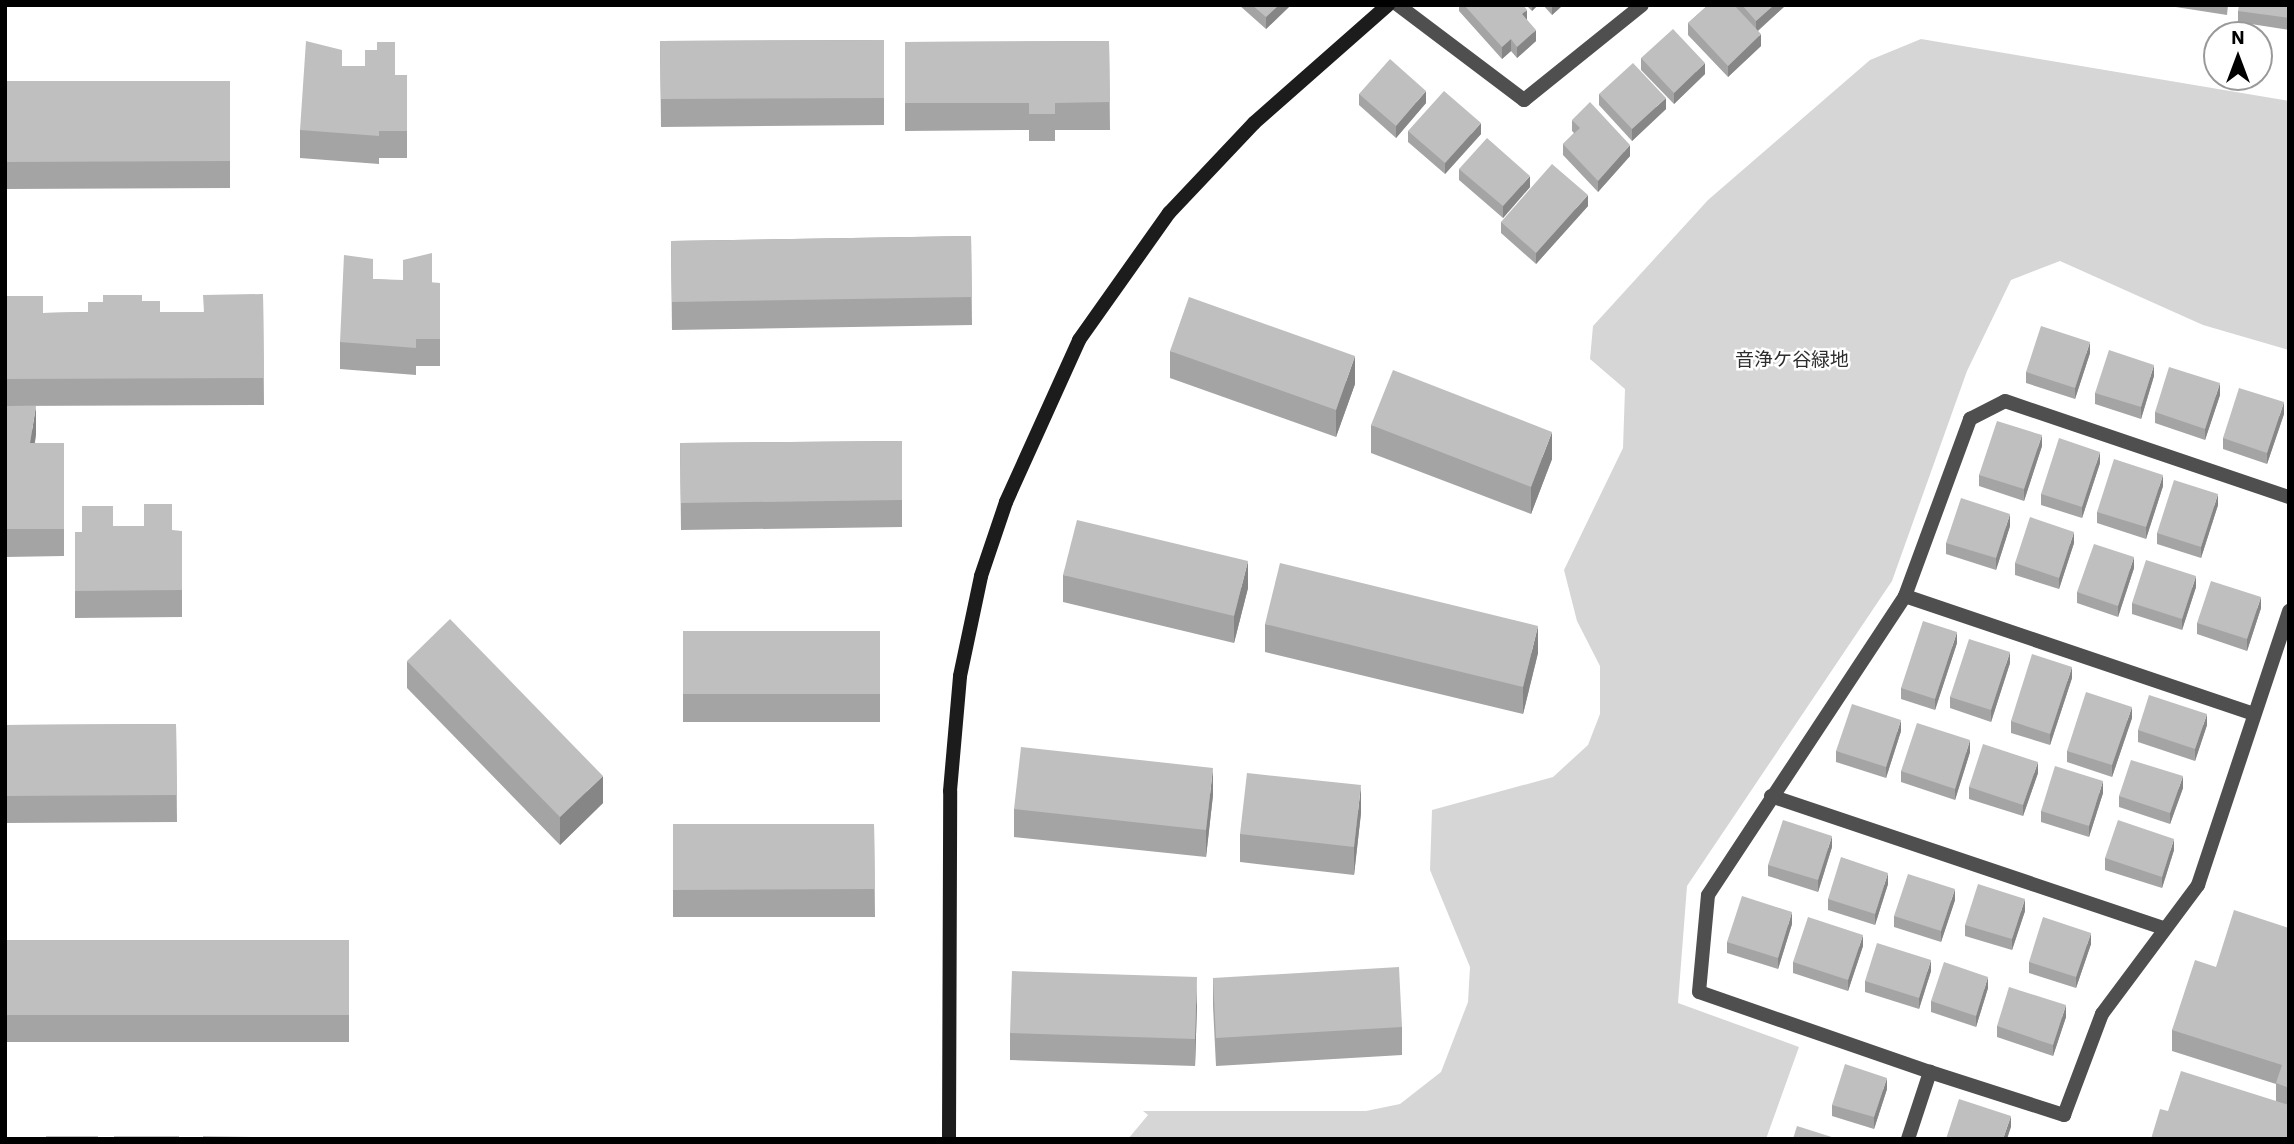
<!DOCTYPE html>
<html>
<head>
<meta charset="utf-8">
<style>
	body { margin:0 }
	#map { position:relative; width:2294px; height:1144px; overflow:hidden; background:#fff; font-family:"IBM Plex Sans","Noto Sans JP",sans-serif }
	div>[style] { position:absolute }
	.green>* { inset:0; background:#d6d6d6 }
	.street>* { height:14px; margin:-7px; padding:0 7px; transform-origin:7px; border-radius:7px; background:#4f4f4f }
	.secondary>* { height:14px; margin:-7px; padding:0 7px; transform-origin:7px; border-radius:7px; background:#1c1c1c }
	.wall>* { inset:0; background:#a4a4a4 }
	.shaded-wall>* { inset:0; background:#868686 }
	.building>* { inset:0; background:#bfbfbf }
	span { translate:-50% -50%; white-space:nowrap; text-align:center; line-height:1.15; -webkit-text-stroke:5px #fff; paint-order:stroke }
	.park-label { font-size:19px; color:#2d2d2d }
	.frame { position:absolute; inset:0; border:7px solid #000; pointer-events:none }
	.north { position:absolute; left:2203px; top:21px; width:70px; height:70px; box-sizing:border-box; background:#fff; border:2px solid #999; border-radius:50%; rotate:0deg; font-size:19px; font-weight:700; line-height:28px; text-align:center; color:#000 }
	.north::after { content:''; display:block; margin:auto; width:24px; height:32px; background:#000; clip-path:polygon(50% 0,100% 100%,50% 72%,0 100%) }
</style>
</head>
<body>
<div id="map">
	<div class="green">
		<div style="clip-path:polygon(1921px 39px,2289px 101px,2289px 350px,2203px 325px,2060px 261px,2011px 280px,1967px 371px,1892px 581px,1687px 886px,1678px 1003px,1799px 1047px,1766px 1139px,1128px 1139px,1148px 1115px,1143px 1111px,1366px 1111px,1400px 1104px,1441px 1072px,1468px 1002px,1470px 967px,1430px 870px,1432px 810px,1553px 777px,1588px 745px,1600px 714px,1600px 666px,1577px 621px,1564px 570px,1623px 448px,1625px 389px,1590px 359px,1593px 326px,1708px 200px,1870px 60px)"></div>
	</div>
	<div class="street">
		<div style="left:1398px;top:5px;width:158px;rotate:37deg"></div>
		<div style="left:1524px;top:100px;width:151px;rotate:-38.8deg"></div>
		<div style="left:1905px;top:596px;width:368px;rotate:18.7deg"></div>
		<div style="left:1771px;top:796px;width:415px;rotate:18.6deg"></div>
		<div style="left:1930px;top:1072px;width:244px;rotate:-160.9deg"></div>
		<div style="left:1699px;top:992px;width:97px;rotate:-84.7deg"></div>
		<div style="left:1708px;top:895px;width:358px;rotate:-56.6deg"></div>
		<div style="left:1905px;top:596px;width:189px;rotate:-69.8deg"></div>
		<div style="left:1970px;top:419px;width:39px;rotate:-27deg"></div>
		<div style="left:2005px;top:401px;width:300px;rotate:18.7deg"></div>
		<div style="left:1908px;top:1139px;width:71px;rotate:-71.8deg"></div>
		<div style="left:1930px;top:1072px;width:141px;rotate:17.8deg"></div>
		<div style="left:2064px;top:1115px;width:108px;rotate:-69.4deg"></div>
		<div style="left:2102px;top:1014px;width:161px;rotate:-53.3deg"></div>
		<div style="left:2198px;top:885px;width:289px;rotate:-71.6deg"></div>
	</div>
	<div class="secondary">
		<div style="left:949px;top:1139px;width:348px;rotate:-89.8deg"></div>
		<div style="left:950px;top:791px;width:115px;rotate:-85deg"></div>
		<div style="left:960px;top:676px;width:102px;rotate:-78.1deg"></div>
		<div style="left:981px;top:576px;width:78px;rotate:-71.3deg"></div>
		<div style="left:1006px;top:502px;width:178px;rotate:-65.7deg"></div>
		<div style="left:1079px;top:340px;width:156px;rotate:-54.7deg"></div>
		<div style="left:1169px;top:213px;width:124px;rotate:-46.6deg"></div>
		<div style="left:1254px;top:123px;width:179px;rotate:-41.4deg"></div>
	</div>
	<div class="wall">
		<div style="clip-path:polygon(1239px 5px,1291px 5px,1266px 29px)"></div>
		<div style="clip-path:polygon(1459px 5px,1523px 5px,1527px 20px,1536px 41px,1517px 58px,1511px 51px,1502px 59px,1459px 11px)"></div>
		<div style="clip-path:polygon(1526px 5px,1538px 5px,1532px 11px)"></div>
		<div style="clip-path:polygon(1543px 5px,1563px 5px,1552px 15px)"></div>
		<div style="clip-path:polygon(1708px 5px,1786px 5px,1758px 31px,1761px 46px,1728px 77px,1688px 35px,1688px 23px)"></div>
		<div style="clip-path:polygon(2163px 5px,2228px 5px,2227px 15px)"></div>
		<div style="clip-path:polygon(2289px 5px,2289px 30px,2238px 22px,2238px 11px)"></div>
		<div style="clip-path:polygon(884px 40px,884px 125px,661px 127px,660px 41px)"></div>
		<div style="clip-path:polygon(1109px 41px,1110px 130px,1055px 130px,1055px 141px,1029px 141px,1029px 130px,905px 131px,905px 42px)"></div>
		<div style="clip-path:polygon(1641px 58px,1705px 74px,1674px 104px,1641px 70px)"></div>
		<div style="clip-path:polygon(395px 75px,407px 75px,407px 158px,379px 158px,379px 164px,300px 158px,300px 130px)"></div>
		<div style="clip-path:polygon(5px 81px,230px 81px,230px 188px,5px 189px)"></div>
		<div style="clip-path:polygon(1359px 94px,1426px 103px,1396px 138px,1359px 105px)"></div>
		<div style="clip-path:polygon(1599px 94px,1666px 109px,1632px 141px,1599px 105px)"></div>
		<div style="clip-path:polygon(1572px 120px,1630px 156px,1598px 192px,1563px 155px,1563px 144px,1574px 133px,1572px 131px)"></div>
		<div style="clip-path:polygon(1408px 131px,1481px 134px,1445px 174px,1408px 142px)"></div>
		<div style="clip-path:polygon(1459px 169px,1530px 187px,1503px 218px,1459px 180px)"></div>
		<div style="clip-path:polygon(1588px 206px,1536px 264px,1501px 233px,1501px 222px)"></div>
		<div style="clip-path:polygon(971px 236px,972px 325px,672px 330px,671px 241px)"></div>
		<div style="clip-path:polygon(373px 279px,440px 283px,440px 366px,416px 366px,416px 375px,340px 369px,340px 342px)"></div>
		<div style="clip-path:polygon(263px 294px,264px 405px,5px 406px,5px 296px,43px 313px,88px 312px,142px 301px,160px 312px,203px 312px)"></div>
		<div style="clip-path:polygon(1170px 351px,1355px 384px,1336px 437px,1170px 378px)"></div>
		<div style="clip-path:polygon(2090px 353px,2075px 399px,2026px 383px,2026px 372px)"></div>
		<div style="clip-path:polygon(2154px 376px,2141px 419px,2095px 404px,2095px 393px)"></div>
		<div style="clip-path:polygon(2220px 395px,2205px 440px,2155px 423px,2155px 412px)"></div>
		<div style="clip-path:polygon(5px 406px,36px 434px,35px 443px,64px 443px,64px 556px,5px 557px)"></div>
		<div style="clip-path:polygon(2284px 414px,2267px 464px,2223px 449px,2223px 438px)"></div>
		<div style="clip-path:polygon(1371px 425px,1552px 459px,1531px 514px,1371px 453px)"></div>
		<div style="clip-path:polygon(902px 441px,902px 527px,681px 530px,680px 443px)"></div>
		<div style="clip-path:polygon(2042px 446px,2024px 501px,1979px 486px,1979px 475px)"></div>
		<div style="clip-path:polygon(2100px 463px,2082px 518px,2041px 505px,2041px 494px)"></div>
		<div style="clip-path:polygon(2287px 464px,2289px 465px,2289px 476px,2287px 475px)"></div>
		<div style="clip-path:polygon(2163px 486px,2146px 539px,2097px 523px,2097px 512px)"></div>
		<div style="clip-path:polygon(2218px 505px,2201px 558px,2157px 544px,2157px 533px)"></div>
		<div style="clip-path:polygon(113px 526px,182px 531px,182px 617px,75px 618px,75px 532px,82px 532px)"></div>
		<div style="clip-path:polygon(2010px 526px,1996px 570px,1946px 554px,1946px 543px)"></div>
		<div style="clip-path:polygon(2074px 543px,2059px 589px,2015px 575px,2015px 563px)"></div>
		<div style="clip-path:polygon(2134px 568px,2118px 617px,2077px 603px,2077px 592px)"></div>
		<div style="clip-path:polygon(1063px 575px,1248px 588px,1234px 643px,1063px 602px)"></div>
		<div style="clip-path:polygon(2196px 587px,2182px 630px,2132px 614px,2132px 603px)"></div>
		<div style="clip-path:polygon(2261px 608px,2247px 651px,2197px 634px,2197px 623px)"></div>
		<div style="clip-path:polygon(1265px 624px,1538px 653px,1523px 714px,1265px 652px)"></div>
		<div style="clip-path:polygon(683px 631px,880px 631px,880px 722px,683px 722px)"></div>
		<div style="clip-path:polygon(1957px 643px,1935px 710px,1901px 699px,1901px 688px)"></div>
		<div style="clip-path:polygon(407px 661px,603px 803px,560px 845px,407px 688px)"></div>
		<div style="clip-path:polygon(2010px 663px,1991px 722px,1950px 708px,1950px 697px)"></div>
		<div style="clip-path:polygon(2072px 678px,2050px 745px,2011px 733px,2011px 721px)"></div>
		<div style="clip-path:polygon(2132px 718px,2112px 777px,2067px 762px,2067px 751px)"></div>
		<div style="clip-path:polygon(176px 724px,177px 822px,5px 823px,5px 725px)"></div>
		<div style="clip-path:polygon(2207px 725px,2195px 761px,2138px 742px,2138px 730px)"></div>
		<div style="clip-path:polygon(1901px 731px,1886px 778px,1836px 762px,1836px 751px)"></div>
		<div style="clip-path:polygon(1970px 752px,1955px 800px,1901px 782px,1901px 771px)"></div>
		<div style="clip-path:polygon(2038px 773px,2023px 816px,1969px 799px,1969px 787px)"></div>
		<div style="clip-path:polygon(2183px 788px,2170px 824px,2119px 807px,2119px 796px)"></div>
		<div style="clip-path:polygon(2103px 793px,2089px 837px,2041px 822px,2041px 811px)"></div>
		<div style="clip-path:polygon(1213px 795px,1206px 857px,1014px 837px,1014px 809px)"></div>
		<div style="clip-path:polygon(1361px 813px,1354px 875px,1240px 862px,1240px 834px)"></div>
		<div style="clip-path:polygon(673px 824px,874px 824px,875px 917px,673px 917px)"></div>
		<div style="clip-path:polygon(1832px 847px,1818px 892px,1768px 876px,1768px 865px)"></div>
		<div style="clip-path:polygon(2174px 850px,2162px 888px,2105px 870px,2105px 858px)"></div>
		<div style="clip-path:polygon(1888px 884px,1875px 925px,1828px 910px,1828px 899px)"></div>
		<div style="clip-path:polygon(1955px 900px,1941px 942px,1894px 927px,1894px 916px)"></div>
		<div style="clip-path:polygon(2025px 911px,2012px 950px,1965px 936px,1965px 925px)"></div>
		<div style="clip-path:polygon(1792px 924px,1778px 969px,1727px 953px,1727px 942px)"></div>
		<div style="clip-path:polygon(2289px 928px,2289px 1139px,2168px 1111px,2276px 1101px,2276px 1084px,2172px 1051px,2172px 1030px,2216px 967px)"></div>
		<div style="clip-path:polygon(5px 940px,349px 940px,349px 1042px,5px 1042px)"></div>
		<div style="clip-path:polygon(2091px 944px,2076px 988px,2029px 973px,2029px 962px)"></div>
		<div style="clip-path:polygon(1863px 946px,1848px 991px,1793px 973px,1793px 962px)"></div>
		<div style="clip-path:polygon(1931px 971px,1919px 1009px,1865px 992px,1865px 981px)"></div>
		<div style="clip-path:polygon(1213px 978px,1402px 1027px,1402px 1055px,1216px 1066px,1213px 1006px)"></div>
		<div style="clip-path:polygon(1988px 988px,1976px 1027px,1931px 1012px,1931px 1001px)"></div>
		<div style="clip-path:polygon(1197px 1004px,1195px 1066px,1010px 1060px,1010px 1033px)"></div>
		<div style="clip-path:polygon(2066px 1017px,2053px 1056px,1997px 1037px,1997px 1026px)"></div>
		<div style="clip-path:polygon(1887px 1089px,1874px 1129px,1832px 1116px,1832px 1105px)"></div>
	</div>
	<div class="shaded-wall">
		<div style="clip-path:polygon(1279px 5px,1291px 5px,1266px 29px,1266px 17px)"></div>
		<div style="clip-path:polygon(1532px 5px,1538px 5px,1532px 11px)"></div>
		<div style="clip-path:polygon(1552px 5px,1563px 5px,1552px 15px)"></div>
		<div style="clip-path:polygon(1774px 5px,1786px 5px,1756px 32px,1756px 21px)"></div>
		<div style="clip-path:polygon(1527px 10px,1527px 21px,1522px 14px)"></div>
		<div style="clip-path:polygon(1536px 30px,1536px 41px,1517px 58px,1517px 47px)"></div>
		<div style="clip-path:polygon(1761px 34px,1761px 46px,1728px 77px,1728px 66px)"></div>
		<div style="clip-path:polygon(1511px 39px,1511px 51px,1502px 59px,1502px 47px)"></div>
		<div style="clip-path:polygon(1705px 63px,1705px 74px,1674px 104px,1674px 93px)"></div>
		<div style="clip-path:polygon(1426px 91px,1426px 103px,1396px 138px,1396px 126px)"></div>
		<div style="clip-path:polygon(1666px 98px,1666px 109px,1632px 141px,1632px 129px)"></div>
		<div style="clip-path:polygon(1481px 123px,1481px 134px,1445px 174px,1445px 163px)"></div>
		<div style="clip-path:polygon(1630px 145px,1630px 156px,1598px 192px,1598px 181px)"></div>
		<div style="clip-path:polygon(1530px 176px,1530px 187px,1503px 218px,1503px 206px)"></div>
		<div style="clip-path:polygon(1588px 195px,1588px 206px,1536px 264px,1536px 253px)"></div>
		<div style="clip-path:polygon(2090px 342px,2090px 353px,2075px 399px,2075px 388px)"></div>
		<div style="clip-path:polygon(1355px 356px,1355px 384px,1336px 437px,1336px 410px)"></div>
		<div style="clip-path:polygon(2154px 365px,2154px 376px,2141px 419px,2141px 407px)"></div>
		<div style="clip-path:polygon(2220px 383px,2220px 395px,2205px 440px,2205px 429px)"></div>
		<div style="clip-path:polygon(2284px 402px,2284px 414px,2267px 464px,2267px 453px)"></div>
		<div style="clip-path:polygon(36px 406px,36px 434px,30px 471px,30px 443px)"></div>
		<div style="clip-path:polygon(1552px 432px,1552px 459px,1531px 514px,1531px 487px)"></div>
		<div style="clip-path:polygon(2042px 435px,2042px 446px,2024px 501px,2024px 489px)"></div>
		<div style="clip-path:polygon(2100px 452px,2100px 463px,2082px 518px,2082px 507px)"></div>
		<div style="clip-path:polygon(2163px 475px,2163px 486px,2146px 539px,2146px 527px)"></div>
		<div style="clip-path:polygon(2218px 494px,2218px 505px,2201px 558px,2201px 547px)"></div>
		<div style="clip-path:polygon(2010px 514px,2010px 526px,1996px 570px,1996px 558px)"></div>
		<div style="clip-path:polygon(2074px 532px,2074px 543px,2059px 589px,2059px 578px)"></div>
		<div style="clip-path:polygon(2134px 557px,2134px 568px,2118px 617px,2118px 606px)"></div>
		<div style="clip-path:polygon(1248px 561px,1248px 588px,1234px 643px,1234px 616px)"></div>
		<div style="clip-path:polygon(2196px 576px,2196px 587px,2182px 630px,2182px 619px)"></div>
		<div style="clip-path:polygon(2261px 597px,2261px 608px,2247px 651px,2247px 639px)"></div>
		<div style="clip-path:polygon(1538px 626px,1538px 653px,1523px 714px,1523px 687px)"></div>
		<div style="clip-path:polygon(1957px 632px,1957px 643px,1935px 710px,1935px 699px)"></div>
		<div style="clip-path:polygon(2010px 652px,2010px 663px,1991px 722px,1991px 710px)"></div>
		<div style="clip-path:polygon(2072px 667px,2072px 678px,2050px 745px,2050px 734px)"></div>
		<div style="clip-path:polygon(2132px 707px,2132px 718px,2112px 777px,2112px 765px)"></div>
		<div style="clip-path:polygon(2207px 714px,2207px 725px,2195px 761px,2195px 749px)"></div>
		<div style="clip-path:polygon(1901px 720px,1901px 731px,1886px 778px,1886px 767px)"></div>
		<div style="clip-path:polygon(1970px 740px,1970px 752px,1955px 800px,1955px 789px)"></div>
		<div style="clip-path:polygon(2038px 762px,2038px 773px,2023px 816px,2023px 805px)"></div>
		<div style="clip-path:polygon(1213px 768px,1213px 795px,1206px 857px,1206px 830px)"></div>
		<div style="clip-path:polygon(603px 776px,603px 803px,560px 845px,560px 817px)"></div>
		<div style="clip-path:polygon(2183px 776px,2183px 788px,2170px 824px,2170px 813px)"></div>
		<div style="clip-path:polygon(2103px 781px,2103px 793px,2089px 837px,2089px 826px)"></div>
		<div style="clip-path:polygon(1361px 785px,1361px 813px,1354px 875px,1354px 847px)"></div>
		<div style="clip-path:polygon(1832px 836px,1832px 847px,1818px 892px,1818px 880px)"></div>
		<div style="clip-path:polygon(2174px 839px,2174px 850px,2162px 888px,2162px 877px)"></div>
		<div style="clip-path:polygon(1888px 873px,1888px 884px,1875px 925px,1875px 914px)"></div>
		<div style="clip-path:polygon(1955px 889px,1955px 900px,1941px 942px,1941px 931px)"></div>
		<div style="clip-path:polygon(2025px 899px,2025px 911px,2012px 950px,2012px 939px)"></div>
		<div style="clip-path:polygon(1792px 912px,1792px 924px,1778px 969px,1778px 958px)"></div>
		<div style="clip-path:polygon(2091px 933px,2091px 944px,2076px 988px,2076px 977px)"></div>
		<div style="clip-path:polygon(1863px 935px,1863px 946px,1848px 991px,1848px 980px)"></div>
		<div style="clip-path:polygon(1931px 960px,1931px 971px,1919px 1009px,1919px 998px)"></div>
		<div style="clip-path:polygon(1197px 977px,1197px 1004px,1195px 1066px,1195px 1039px)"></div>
		<div style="clip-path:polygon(1988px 977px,1988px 988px,1976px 1027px,1976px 1016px)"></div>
		<div style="clip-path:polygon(2066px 1005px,2066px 1017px,2053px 1056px,2053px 1045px)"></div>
		<div style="clip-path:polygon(1887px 1078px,1887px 1089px,1874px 1129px,1874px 1117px)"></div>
		<div style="clip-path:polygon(2011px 1116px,2011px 1127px,2007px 1139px,2003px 1139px)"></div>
	</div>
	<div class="building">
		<div style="clip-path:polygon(1252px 5px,1279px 5px,1266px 17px)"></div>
		<div style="clip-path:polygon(1464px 5px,1523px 5px,1527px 10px,1522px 14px,1536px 30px,1517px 47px,1511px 39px,1502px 47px)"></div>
		<div style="clip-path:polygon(1708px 5px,1734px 5px,1761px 34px,1728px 66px,1688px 23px)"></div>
		<div style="clip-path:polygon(1742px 5px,1774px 5px,1756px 21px)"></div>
		<div style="clip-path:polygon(2239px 5px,2289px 5px,2289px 18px,2238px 11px)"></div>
		<div style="clip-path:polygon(1673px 29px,1705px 63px,1674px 93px,1641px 58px)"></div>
		<div style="clip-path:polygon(884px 40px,884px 98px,661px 99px,660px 41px)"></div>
		<div style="clip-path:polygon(306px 41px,342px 50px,342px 66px,365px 66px,365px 50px,377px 50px,377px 42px,395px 42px,395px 75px,407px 75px,407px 131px,379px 131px,379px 136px,300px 130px)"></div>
		<div style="clip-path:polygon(1109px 41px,1110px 102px,1055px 103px,1055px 114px,1029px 114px,1029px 103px,905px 103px,905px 42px)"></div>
		<div style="clip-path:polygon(1390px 59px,1426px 91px,1396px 126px,1359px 94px)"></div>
		<div style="clip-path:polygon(1633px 63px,1666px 98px,1632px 129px,1599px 94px)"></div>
		<div style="clip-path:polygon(5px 81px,230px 81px,230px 161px,5px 162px)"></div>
		<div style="clip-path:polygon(1444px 91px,1481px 123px,1445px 163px,1408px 131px)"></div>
		<div style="clip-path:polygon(1590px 102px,1630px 145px,1598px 181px,1563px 144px,1580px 128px,1572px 120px)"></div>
		<div style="clip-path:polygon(1487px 138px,1530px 176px,1503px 206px,1459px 169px)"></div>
		<div style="clip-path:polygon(1552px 164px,1588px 195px,1536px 253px,1501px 222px)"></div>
		<div style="clip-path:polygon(971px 236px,972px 297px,672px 302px,671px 241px)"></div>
		<div style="clip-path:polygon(432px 253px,432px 283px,440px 283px,440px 339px,416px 339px,416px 348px,340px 342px,344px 255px,373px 259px,373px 279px,403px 280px,403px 260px)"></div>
		<div style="clip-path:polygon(263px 294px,264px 378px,5px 379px,5px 296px,43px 296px,43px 313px,88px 312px,88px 302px,103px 302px,103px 295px,142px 295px,142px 301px,160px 301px,160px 312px,204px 312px,203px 295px)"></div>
		<div style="clip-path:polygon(1189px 297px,1355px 356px,1336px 410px,1170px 351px)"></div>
		<div style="clip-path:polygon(2041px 326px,2090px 342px,2075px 388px,2026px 372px)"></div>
		<div style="clip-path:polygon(2109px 350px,2154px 365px,2141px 407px,2095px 393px)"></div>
		<div style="clip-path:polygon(2169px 367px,2220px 383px,2205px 429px,2155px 412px)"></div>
		<div style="clip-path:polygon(1393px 370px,1552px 432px,1531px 487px,1371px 425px)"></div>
		<div style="clip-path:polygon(2239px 388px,2284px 402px,2267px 453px,2223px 438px)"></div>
		<div style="clip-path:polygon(5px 406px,36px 406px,30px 443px,64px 443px,64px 529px,5px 529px,5px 443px,6px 443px)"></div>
		<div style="clip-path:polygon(1997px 421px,2042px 435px,2024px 489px,1979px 475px)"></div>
		<div style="clip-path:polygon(2059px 438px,2100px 452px,2082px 507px,2041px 494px)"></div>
		<div style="clip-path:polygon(902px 441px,902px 500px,681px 503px,680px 443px)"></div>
		<div style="clip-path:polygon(2114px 459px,2163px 475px,2146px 527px,2097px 512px)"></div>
		<div style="clip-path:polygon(2174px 480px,2218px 494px,2201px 547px,2157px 533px)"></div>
		<div style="clip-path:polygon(1961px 498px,2010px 514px,1996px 558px,1946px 543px)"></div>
		<div style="clip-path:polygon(144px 504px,172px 504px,172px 531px,182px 531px,182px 590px,75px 591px,75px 532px,82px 532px,82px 506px,113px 506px,113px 526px,144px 526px)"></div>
		<div style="clip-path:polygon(2030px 517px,2074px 532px,2059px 578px,2015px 563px)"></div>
		<div style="clip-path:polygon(1077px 520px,1248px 561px,1234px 616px,1063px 575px)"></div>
		<div style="clip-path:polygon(2094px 544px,2134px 557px,2118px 606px,2077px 592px)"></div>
		<div style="clip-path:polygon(2146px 560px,2196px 576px,2182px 619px,2132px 603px)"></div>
		<div style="clip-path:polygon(1280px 563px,1538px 626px,1523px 687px,1265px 624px)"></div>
		<div style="clip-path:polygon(2211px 581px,2261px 597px,2247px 639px,2197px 623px)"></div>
		<div style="clip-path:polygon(450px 619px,603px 776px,560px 817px,407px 661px)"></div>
		<div style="clip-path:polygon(1923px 621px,1957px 632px,1935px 699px,1901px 688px)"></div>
		<div style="clip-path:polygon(683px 631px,880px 631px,880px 694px,683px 694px)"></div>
		<div style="clip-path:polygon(1969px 639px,2010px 652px,1991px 710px,1950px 697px)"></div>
		<div style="clip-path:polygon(2032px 654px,2072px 667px,2050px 734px,2011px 721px)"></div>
		<div style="clip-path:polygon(2086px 692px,2132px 707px,2112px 765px,2067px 751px)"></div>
		<div style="clip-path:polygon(2149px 695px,2207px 714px,2195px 749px,2138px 730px)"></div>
		<div style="clip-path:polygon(1852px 704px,1901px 720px,1886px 767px,1836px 751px)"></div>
		<div style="clip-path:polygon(1917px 723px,1970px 740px,1955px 789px,1901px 771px)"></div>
		<div style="clip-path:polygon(176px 724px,177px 795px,5px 796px,5px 725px)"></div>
		<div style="clip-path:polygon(1983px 744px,2038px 762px,2023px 805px,1969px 787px)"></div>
		<div style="clip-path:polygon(1021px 747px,1213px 768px,1206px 830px,1014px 809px)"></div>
		<div style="clip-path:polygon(2131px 760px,2183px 776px,2170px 813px,2119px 796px)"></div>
		<div style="clip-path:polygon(2055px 766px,2103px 781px,2089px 826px,2041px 811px)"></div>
		<div style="clip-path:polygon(1247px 773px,1361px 785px,1354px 847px,1240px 834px)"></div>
		<div style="clip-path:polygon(1783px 820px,1832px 836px,1818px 880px,1768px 865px)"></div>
		<div style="clip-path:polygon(2118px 820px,2174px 839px,2162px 877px,2105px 858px)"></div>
		<div style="clip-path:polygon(673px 824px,874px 824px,875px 889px,673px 890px)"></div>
		<div style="clip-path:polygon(1841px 857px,1888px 873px,1875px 914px,1828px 899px)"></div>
		<div style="clip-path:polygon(1908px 874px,1955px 889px,1941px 931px,1894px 916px)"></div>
		<div style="clip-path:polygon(1978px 884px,2025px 899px,2012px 939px,1965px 925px)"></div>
		<div style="clip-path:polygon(1742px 896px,1792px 912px,1778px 958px,1727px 942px)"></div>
		<div style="clip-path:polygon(2234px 910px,2289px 928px,2289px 1088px,2276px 1083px,2282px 1065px,2172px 1030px,2195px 960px,2216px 967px)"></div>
		<div style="clip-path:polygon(1808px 917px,1863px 935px,1848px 980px,1793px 962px)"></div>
		<div style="clip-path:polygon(2043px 917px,2091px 933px,2076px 977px,2029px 962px)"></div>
		<div style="clip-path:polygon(5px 940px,349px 940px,349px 1015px,5px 1015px)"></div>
		<div style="clip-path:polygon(1877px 943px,1931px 960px,1919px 998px,1865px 981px)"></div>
		<div style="clip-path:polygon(1944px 962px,1988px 977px,1976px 1016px,1931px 1001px)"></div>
		<div style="clip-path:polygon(1399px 967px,1402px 1027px,1216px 1038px,1213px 978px)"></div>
		<div style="clip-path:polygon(1012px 971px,1197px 977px,1195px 1039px,1010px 1033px)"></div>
		<div style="clip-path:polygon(2009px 987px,2066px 1005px,2053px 1045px,1997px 1026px)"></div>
		<div style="clip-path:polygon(1845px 1064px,1887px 1078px,1874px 1117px,1832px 1105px)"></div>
		<div style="clip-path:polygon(2181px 1071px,2289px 1105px,2289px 1139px,2151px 1139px,2160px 1109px,2168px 1111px)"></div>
		<div style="clip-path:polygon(1959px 1099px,2011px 1116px,2003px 1139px,1946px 1139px)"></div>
		<div style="clip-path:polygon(1797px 1126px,1838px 1139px,1793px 1139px)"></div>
		<div style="clip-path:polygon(46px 1136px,98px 1136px,98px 1139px,46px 1139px)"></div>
		<div style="clip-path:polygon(114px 1136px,179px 1136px,179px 1139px,114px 1139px)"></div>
		<div style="clip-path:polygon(203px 1136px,252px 1137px,252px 1139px,203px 1139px)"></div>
	</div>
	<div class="park-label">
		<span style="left:1792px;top:360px">音浄ケ谷緑地</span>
	</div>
	<div class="frame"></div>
	<div class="north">N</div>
</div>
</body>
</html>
